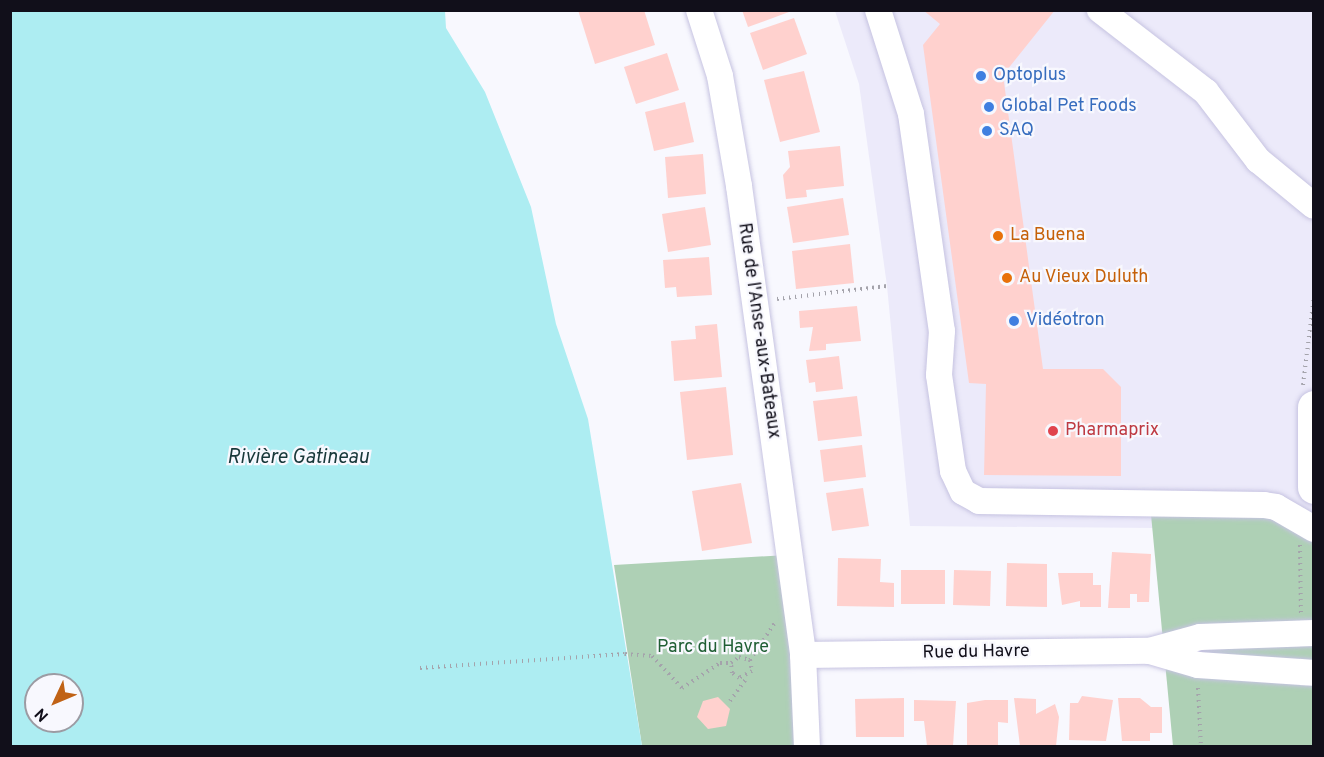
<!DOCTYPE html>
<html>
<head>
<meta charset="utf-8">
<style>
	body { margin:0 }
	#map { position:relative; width:1324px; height:757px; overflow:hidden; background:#f8f8fe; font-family:Overpass,sans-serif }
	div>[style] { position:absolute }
	.built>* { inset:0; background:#eceafa }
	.green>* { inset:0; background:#aed0b5 }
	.water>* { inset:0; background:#adedf2 }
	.building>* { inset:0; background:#ffd1ce }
	.path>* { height:4px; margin-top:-2px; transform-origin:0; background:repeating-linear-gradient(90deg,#a4a3ab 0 1.5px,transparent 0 6px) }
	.roads { filter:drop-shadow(0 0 2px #c6c3e1) drop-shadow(0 0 2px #c6c3e1) }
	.minor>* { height:26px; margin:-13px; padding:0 13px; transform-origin:13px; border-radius:13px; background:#fff }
	.major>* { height:33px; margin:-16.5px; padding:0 16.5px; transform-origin:16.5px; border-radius:16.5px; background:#fff }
	.dots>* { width:16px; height:16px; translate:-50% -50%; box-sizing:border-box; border:3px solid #f8f8fe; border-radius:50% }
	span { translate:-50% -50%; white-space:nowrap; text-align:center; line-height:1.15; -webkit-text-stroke:4.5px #f8f8fe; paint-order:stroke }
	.shop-label { font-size:18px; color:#366cbe }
	.left { translate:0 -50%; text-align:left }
	.food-label { font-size:18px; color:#c56008 }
	.street-label { font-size:18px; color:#110f1a }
	.health-label { font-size:18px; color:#be3a42 }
	.park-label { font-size:18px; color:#1f5e34 }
	.water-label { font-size:20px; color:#18383a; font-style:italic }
	.frame { position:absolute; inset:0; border:12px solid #110f1a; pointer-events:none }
	.north { position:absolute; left:24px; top:673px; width:60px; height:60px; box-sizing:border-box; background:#f8f8fe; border:2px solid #9c9ba3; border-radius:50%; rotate:226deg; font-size:16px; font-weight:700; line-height:24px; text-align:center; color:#110f1a }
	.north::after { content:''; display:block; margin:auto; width:21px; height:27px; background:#c06216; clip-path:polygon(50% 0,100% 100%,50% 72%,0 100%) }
</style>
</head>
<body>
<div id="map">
	<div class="built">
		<div style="clip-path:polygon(835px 11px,1313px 11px,1313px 529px,1150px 504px,1155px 528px,910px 526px,887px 286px,859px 84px)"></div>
	</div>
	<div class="green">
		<div style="clip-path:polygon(1150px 504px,1264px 505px,1313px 529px,1313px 746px,1173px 746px)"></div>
		<div style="clip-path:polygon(787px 555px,807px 746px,642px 746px,614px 565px)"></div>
	</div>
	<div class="water">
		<div style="clip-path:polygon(evenodd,10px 11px,445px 11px,446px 28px,485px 92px,531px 207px,556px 324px,588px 419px,642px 746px,11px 746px,10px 11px,36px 685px,72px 685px,72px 721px,36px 721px,36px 685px)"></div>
	</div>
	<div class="building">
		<div style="clip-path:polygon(578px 10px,644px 10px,655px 45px,595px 64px)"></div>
		<div style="clip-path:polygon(742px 10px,788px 10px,789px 12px,748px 27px)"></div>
		<div style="clip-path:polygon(923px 10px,1055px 10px,1003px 75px,1043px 369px,1103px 369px,1121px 387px,1121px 476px,984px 475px,986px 384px,969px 383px,923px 45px,940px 24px)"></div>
		<div style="clip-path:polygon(794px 18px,807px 54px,763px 70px,750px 33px)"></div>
		<div style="clip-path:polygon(667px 53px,679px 90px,636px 104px,624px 67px)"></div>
		<div style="clip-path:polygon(804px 71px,820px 132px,780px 142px,764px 80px)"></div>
		<div style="clip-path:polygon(685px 102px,694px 142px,654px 151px,645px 112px)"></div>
		<div style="clip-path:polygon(840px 146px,844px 186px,806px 190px,807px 197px,786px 199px,783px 175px,790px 167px,788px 151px)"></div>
		<div style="clip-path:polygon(703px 154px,706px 194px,668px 198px,665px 157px)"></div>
		<div style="clip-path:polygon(843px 198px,849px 235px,793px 243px,787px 207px)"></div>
		<div style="clip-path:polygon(705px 207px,711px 245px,668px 252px,662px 214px)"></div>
		<div style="clip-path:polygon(850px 244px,854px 283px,796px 289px,792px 251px)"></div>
		<div style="clip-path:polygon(709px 257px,712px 295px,677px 297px,676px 287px,665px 288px,663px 260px)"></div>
		<div style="clip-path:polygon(857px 306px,861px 341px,826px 344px,826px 350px,809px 351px,813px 327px,800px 328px,799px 311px)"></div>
		<div style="clip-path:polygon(717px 324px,722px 377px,674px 381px,671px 341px,696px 339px,695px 326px)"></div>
		<div style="clip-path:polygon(839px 356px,843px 389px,816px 392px,815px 382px,809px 383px,806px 360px)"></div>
		<div style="clip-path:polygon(726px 387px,733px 455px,687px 460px,680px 392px)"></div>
		<div style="clip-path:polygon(857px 396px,862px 436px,818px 441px,813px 401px)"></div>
		<div style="clip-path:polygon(862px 445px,866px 477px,824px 482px,820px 450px)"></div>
		<div style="clip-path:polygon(741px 483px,752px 543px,702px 551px,692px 491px)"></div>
		<div style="clip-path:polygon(863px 488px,869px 526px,832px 531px,826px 493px)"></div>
		<div style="clip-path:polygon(1112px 552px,1151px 554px,1149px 602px,1137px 602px,1137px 594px,1130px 594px,1130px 608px,1108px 608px)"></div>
		<div style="clip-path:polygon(838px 558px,881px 559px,880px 582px,894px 583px,894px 607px,837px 606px)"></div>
		<div style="clip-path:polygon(1007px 563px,1047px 564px,1047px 607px,1006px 606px)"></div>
		<div style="clip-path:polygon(901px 570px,945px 570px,945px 604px,901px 604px)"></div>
		<div style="clip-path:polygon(954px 570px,991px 571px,990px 606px,953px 605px)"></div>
		<div style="clip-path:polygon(1058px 573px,1093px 573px,1093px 585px,1101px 585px,1101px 607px,1080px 607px,1080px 601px,1062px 605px)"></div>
		<div style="clip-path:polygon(1082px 696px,1113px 700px,1106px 741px,1069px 740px,1070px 703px,1078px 703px)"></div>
		<div style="clip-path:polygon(718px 697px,730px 709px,726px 726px,708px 729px,697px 717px,703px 701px)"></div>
		<div style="clip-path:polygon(904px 698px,904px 737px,856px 737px,855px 699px)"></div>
		<div style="clip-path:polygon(1014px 698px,1036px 699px,1036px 714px,1055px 704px,1059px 717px,1056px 746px,1020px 746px)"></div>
		<div style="clip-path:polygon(1118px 698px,1140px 698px,1151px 707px,1162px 707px,1162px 733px,1150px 733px,1150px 741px,1122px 741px)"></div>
		<div style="clip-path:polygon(914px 700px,956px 701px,953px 746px,927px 746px,924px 721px,914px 721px)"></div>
		<div style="clip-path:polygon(985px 700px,1008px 700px,1008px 723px,998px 722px,998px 746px,967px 746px,967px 703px)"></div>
	</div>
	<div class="path">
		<div style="left:777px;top:299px;width:111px;rotate:-6.7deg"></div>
		<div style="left:1303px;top:385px;width:90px;rotate:-83deg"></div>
		<div style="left:1300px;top:545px;width:68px;rotate:89.2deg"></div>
		<div style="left:750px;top:660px;width:47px;rotate:-56.3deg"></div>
		<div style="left:420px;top:668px;width:205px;rotate:-3.9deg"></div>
		<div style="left:625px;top:654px;width:27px;rotate:4deg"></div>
		<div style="left:652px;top:656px;width:44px;rotate:46.8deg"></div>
		<div style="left:682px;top:688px;width:45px;rotate:-33.3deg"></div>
		<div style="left:720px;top:663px;width:11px"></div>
		<div style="left:731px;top:663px;width:10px;rotate:-37deg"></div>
		<div style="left:739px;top:657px;width:11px;rotate:15deg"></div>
		<div style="left:750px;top:660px;width:11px;rotate:80deg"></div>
		<div style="left:752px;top:671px;width:15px;rotate:152deg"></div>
		<div style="left:739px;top:678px;width:9px;rotate:-144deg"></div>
		<div style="left:732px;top:673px;width:10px;rotate:-96deg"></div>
		<div style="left:1198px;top:688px;width:58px;rotate:87deg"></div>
		<div style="left:730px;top:701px;width:29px;rotate:-54deg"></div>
	</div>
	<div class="roads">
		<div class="minor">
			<div style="left:699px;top:10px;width:69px;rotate:72.3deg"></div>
			<div style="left:720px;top:76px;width:112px;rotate:80.2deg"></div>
			<div style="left:739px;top:186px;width:473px;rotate:82.2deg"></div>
			<div style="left:803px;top:655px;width:91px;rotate:87.5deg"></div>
			<div style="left:878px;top:10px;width:109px;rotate:72.4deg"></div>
			<div style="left:911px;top:114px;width:219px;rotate:81.9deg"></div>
			<div style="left:942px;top:331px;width:44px;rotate:93.9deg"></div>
			<div style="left:939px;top:375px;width:97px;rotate:81.7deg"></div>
			<div style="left:953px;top:471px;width:23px;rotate:65deg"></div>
			<div style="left:963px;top:492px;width:18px;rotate:29deg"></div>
			<div style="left:979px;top:501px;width:285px;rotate:0.8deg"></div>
			<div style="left:1264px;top:505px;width:12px;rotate:9deg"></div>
			<div style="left:1276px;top:507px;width:44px;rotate:30.1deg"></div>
			<div style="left:1100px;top:10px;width:134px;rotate:37.7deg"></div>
			<div style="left:1206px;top:92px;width:86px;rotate:52.6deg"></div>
			<div style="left:1258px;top:160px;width:72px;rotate:39.4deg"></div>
			<div style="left:1150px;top:651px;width:50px;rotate:16.3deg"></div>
			<div style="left:1198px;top:665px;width:116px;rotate:3.9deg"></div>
			<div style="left:803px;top:655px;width:346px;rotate:-0.7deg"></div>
			<div style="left:1149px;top:651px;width:53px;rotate:-15.4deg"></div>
			<div style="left:1200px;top:637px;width:114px;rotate:-2deg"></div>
		</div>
		<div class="major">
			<div style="left:1314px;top:407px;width:80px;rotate:90deg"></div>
		</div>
	</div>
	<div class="dots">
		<div style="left:981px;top:76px;background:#3f7fe0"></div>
		<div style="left:989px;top:107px;background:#3f7fe0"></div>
		<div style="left:987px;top:131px;background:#3f7fe0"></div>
		<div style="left:998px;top:236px;background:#e8710a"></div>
		<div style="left:1007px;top:278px;background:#e8710a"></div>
		<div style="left:1014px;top:321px;background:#3f7fe0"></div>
		<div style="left:1053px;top:431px;background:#e0444e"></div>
	</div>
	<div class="shop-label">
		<span class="left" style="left:993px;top:76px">Optoplus</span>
		<span class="left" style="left:1001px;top:107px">Global Pet Foods</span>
		<span class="left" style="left:999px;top:131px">SAQ</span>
		<span class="left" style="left:1026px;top:321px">Vidéotron</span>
	</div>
	<div class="food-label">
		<span class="left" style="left:1010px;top:236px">La Buena</span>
		<span class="left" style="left:1019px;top:278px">Au Vieux Duluth</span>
	</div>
	<div class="street-label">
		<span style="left:758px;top:331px;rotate:82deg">Rue de l'Anse-aux-Bateaux</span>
		<span style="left:976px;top:653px;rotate:-1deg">Rue du Havre</span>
	</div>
	<div class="health-label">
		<span class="left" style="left:1065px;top:431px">Pharmaprix</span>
	</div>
	<div class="park-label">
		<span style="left:713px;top:648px">Parc du Havre</span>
	</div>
	<div class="water-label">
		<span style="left:298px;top:458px">Rivière Gatineau</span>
	</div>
	<div class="frame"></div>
	<div class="north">N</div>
</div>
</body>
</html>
